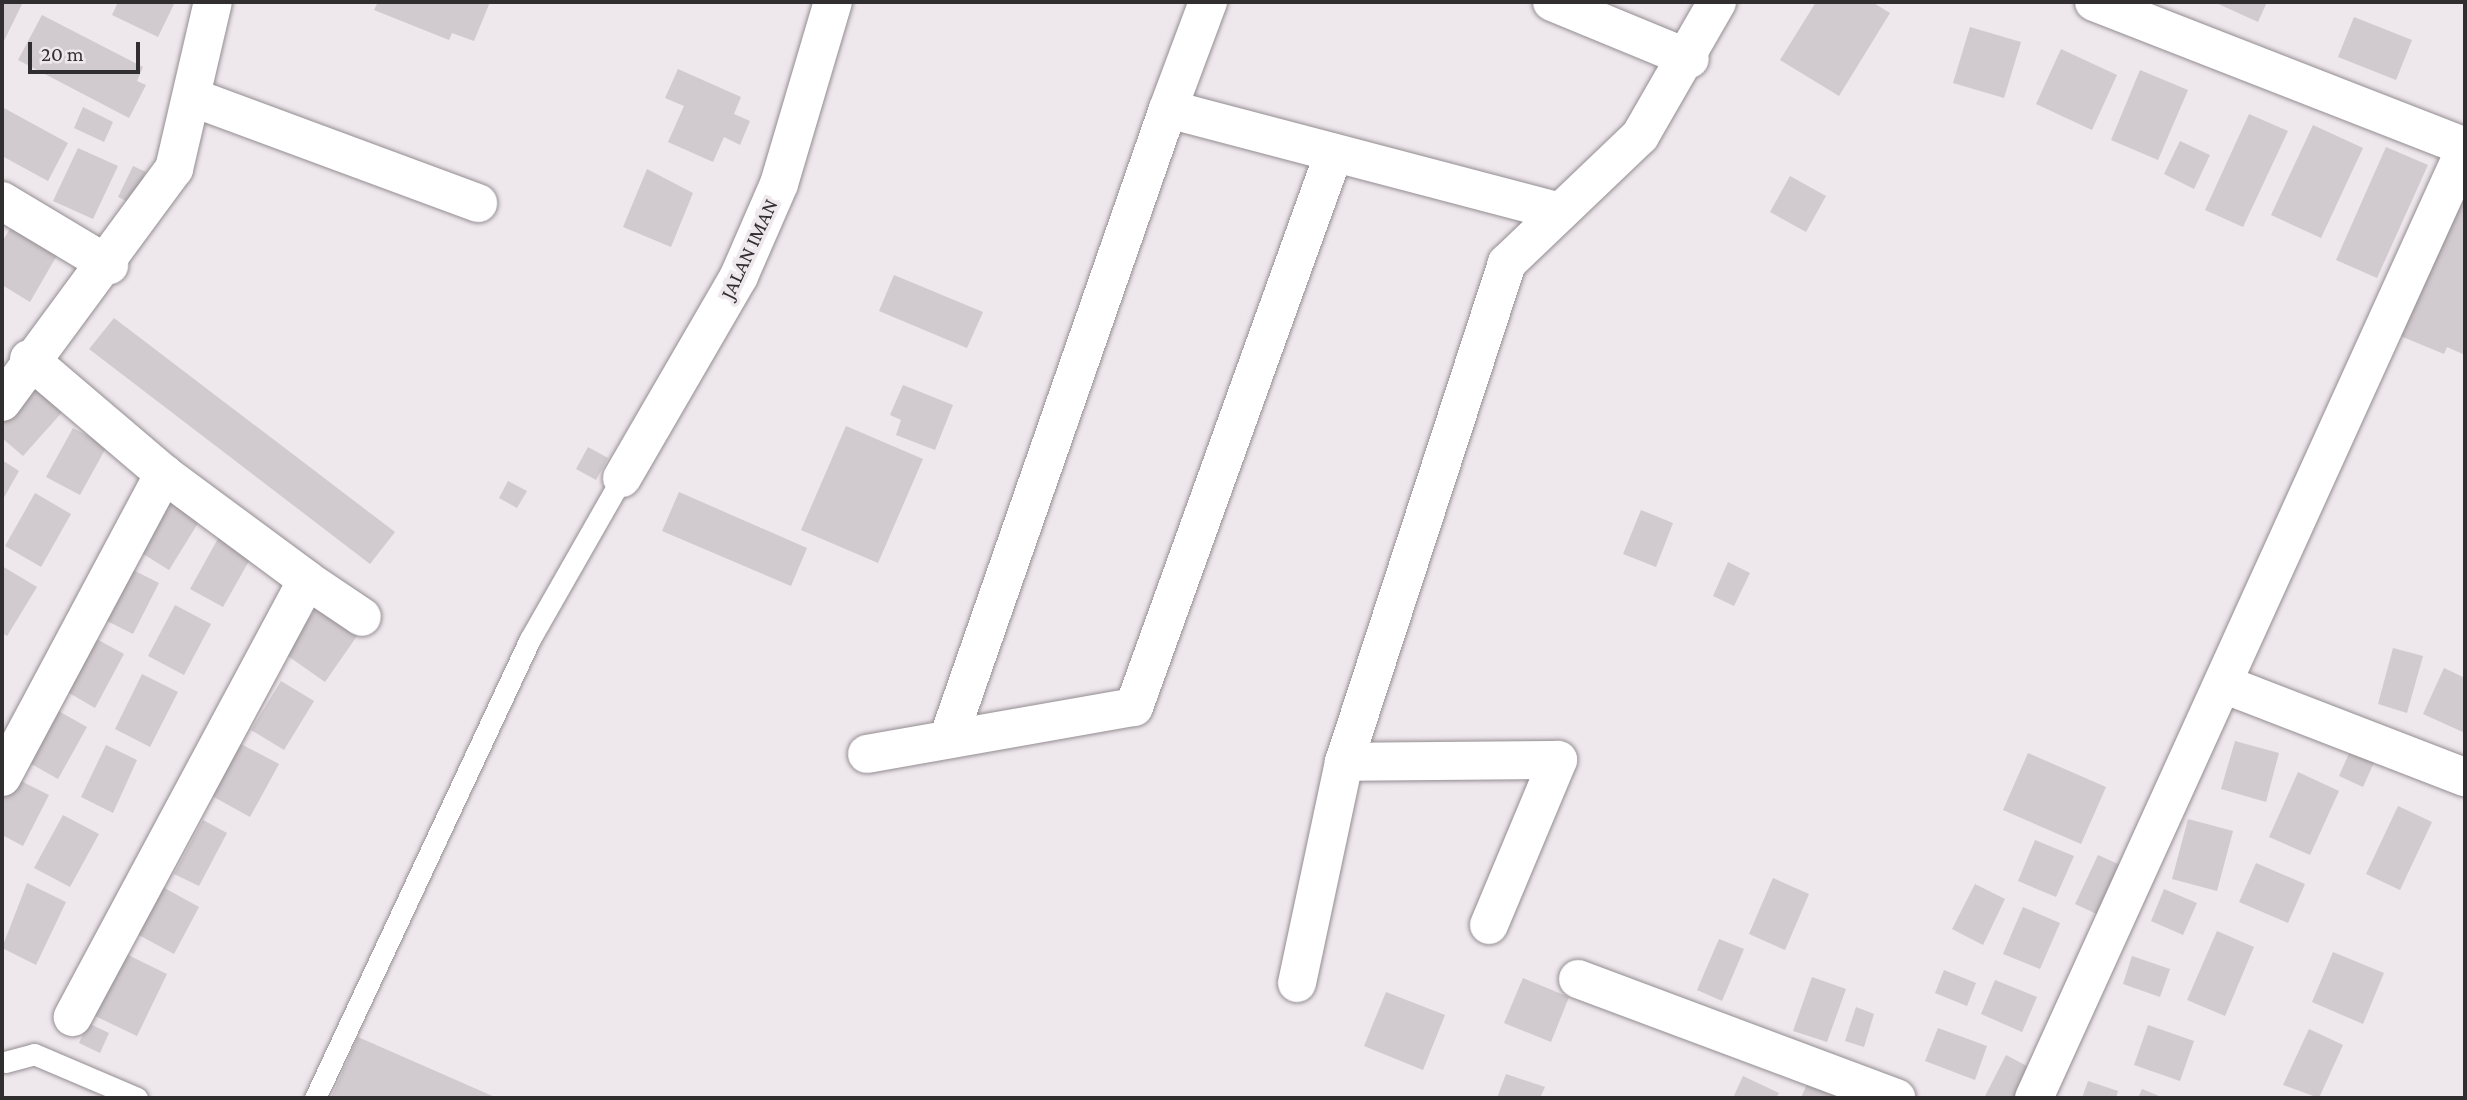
<!DOCTYPE html>
<html>
<head>
<meta charset="utf-8">
<style>
	body { margin:0 }
	#map { position:relative; width:2467px; height:1100px; overflow:hidden; background:#eee7ec; font-family:"Crimson Pro",serif }
	div>[style] { position:absolute }
	.building>* { inset:0; background:#d1cace }
	.roads { filter:drop-shadow(0 0 2px #938d91) drop-shadow(0 0 2px #938d91) }
	.service>* { height:21px; margin:-10.5px; padding:0 10.5px; transform-origin:10.5px; border-radius:10.5px; background:#fff }
	.minor>* { height:38px; margin:-19px; padding:0 19px; transform-origin:19px; border-radius:19px; background:#fff }
	span { translate:-50% -50%; white-space:nowrap; text-align:center; line-height:1.15; -webkit-text-stroke:7px #eee7ec; paint-order:stroke }
	.street-label { font-size:21px; color:#312e30 }
	.frame { position:absolute; inset:0; border:4px solid #312e30; pointer-events:none }
	.scale { position:absolute; left:28px; top:42px; width:112px; height:32px; box-sizing:border-box; border:4px solid #312e30; border-top:0; padding-left:9px; font-size:21px; line-height:24px; white-space:nowrap; color:#312e30; -webkit-text-stroke:5px #eee7ec; paint-order:stroke }
</style>
</head>
<body>
<div id="map">
	<div class="building">
		<div style="clip-path:polygon(2px 2px,23px 2px,2px 45px)"></div>
		<div style="clip-path:polygon(118px 2px,175px 2px,158px 37px,112px 15px)"></div>
		<div style="clip-path:polygon(378px 2px,490px 2px,474px 41px,452px 33px,449px 40px,374px 10px)"></div>
		<div style="clip-path:polygon(1816px 2px,1872px 2px,1890px 13px,1839px 96px,1780px 60px)"></div>
		<div style="clip-path:polygon(2214px 2px,2267px 2px,2258px 22px)"></div>
		<div style="clip-path:polygon(42px 15px,143px 67px,137px 81px,146px 85px,129px 118px,18px 60px)"></div>
		<div style="clip-path:polygon(2354px 17px,2412px 40px,2396px 80px,2338px 57px)"></div>
		<div style="clip-path:polygon(1970px 27px,2021px 42px,2004px 98px,1953px 83px)"></div>
		<div style="clip-path:polygon(2061px 49px,2117px 75px,2092px 130px,2036px 104px)"></div>
		<div style="clip-path:polygon(678px 69px,741px 97px,734px 114px,750px 121px,740px 145px,724px 137px,713px 162px,668px 142px,684px 106px,665px 98px)"></div>
		<div style="clip-path:polygon(2140px 70px,2188px 90px,2158px 160px,2111px 140px)"></div>
		<div style="clip-path:polygon(2px 107px,68px 143px,48px 181px,2px 156px)"></div>
		<div style="clip-path:polygon(83px 107px,113px 122px,104px 142px,74px 128px)"></div>
		<div style="clip-path:polygon(2249px 114px,2288px 131px,2243px 227px,2205px 210px)"></div>
		<div style="clip-path:polygon(2313px 125px,2363px 148px,2321px 238px,2271px 215px)"></div>
		<div style="clip-path:polygon(2180px 141px,2210px 155px,2194px 189px,2164px 174px)"></div>
		<div style="clip-path:polygon(2386px 147px,2428px 165px,2377px 278px,2336px 260px)"></div>
		<div style="clip-path:polygon(78px 148px,118px 166px,93px 219px,53px 201px)"></div>
		<div style="clip-path:polygon(133px 166px,146px 172px,130px 203px,118px 197px)"></div>
		<div style="clip-path:polygon(647px 169px,693px 193px,671px 247px,623px 227px)"></div>
		<div style="clip-path:polygon(2465px 171px,2465px 355px,2447px 347px,2444px 354px,2398px 335px)"></div>
		<div style="clip-path:polygon(1790px 176px,1826px 196px,1806px 232px,1770px 212px)"></div>
		<div style="clip-path:polygon(17px 217px,63px 245px,30px 302px,2px 285px,2px 242px)"></div>
		<div style="clip-path:polygon(894px 275px,983px 312px,967px 348px,879px 311px)"></div>
		<div style="clip-path:polygon(114px 318px,395px 532px,370px 564px,89px 349px)"></div>
		<div style="clip-path:polygon(36px 384px,65px 409px,23px 456px,2px 438px,2px 423px)"></div>
		<div style="clip-path:polygon(903px 385px,953px 405px,935px 450px,896px 435px,901px 420px,890px 415px)"></div>
		<div style="clip-path:polygon(846px 426px,923px 459px,878px 563px,801px 530px)"></div>
		<div style="clip-path:polygon(73px 428px,107px 446px,80px 495px,46px 477px)"></div>
		<div style="clip-path:polygon(588px 447px,608px 458px,596px 480px,576px 469px)"></div>
		<div style="clip-path:polygon(2px 460px,19px 471px,2px 501px)"></div>
		<div style="clip-path:polygon(508px 481px,527px 491px,517px 508px,499px 498px)"></div>
		<div style="clip-path:polygon(679px 492px,807px 548px,791px 586px,662px 531px)"></div>
		<div style="clip-path:polygon(35px 493px,71px 514px,41px 567px,5px 546px)"></div>
		<div style="clip-path:polygon(170px 503px,200px 520px,169px 570px,140px 552px)"></div>
		<div style="clip-path:polygon(1641px 510px,1673px 523px,1656px 567px,1623px 554px)"></div>
		<div style="clip-path:polygon(220px 535px,253px 554px,223px 607px,190px 589px)"></div>
		<div style="clip-path:polygon(1728px 562px,1750px 573px,1734px 606px,1713px 596px)"></div>
		<div style="clip-path:polygon(2px 566px,37px 587px,7px 636px,2px 633px)"></div>
		<div style="clip-path:polygon(125px 566px,159px 583px,133px 634px,99px 617px)"></div>
		<div style="clip-path:polygon(175px 605px,211px 624px,184px 675px,148px 656px)"></div>
		<div style="clip-path:polygon(316px 608px,357px 636px,325px 682px,285px 654px)"></div>
		<div style="clip-path:polygon(93px 637px,124px 654px,95px 708px,64px 690px)"></div>
		<div style="clip-path:polygon(2393px 648px,2423px 656px,2407px 713px,2378px 704px)"></div>
		<div style="clip-path:polygon(2444px 668px,2465px 678px,2465px 733px,2423px 714px)"></div>
		<div style="clip-path:polygon(142px 674px,178px 692px,150px 747px,115px 729px)"></div>
		<div style="clip-path:polygon(281px 681px,314px 701px,284px 750px,251px 730px)"></div>
		<div style="clip-path:polygon(55px 709px,87px 727px,58px 779px,26px 761px)"></div>
		<div style="clip-path:polygon(2235px 741px,2279px 753px,2266px 802px,2221px 789px)"></div>
		<div style="clip-path:polygon(241px 744px,279px 764px,250px 817px,212px 796px)"></div>
		<div style="clip-path:polygon(2353px 744px,2377px 756px,2363px 787px,2339px 776px)"></div>
		<div style="clip-path:polygon(106px 745px,137px 760px,113px 813px,81px 797px)"></div>
		<div style="clip-path:polygon(2028px 753px,2106px 787px,2081px 844px,2003px 810px)"></div>
		<div style="clip-path:polygon(2298px 772px,2339px 791px,2310px 855px,2269px 837px)"></div>
		<div style="clip-path:polygon(13px 777px,49px 795px,23px 846px,2px 835px,2px 799px)"></div>
		<div style="clip-path:polygon(2398px 806px,2432px 822px,2400px 890px,2366px 874px)"></div>
		<div style="clip-path:polygon(63px 815px,99px 834px,70px 887px,34px 868px)"></div>
		<div style="clip-path:polygon(2188px 819px,2233px 831px,2217px 891px,2172px 879px)"></div>
		<div style="clip-path:polygon(203px 820px,227px 833px,199px 886px,174px 874px)"></div>
		<div style="clip-path:polygon(2035px 840px,2074px 856px,2056px 897px,2018px 881px)"></div>
		<div style="clip-path:polygon(2098px 855px,2127px 868px,2103px 917px,2075px 904px)"></div>
		<div style="clip-path:polygon(2256px 863px,2305px 884px,2288px 923px,2239px 902px)"></div>
		<div style="clip-path:polygon(1773px 878px,1809px 894px,1785px 950px,1749px 934px)"></div>
		<div style="clip-path:polygon(27px 883px,66px 902px,36px 965px,2px 948px)"></div>
		<div style="clip-path:polygon(1975px 884px,2005px 899px,1983px 945px,1952px 929px)"></div>
		<div style="clip-path:polygon(161px 886px,199px 907px,174px 954px,135px 933px)"></div>
		<div style="clip-path:polygon(2164px 889px,2197px 903px,2183px 935px,2151px 921px)"></div>
		<div style="clip-path:polygon(2023px 907px,2060px 923px,2040px 969px,2003px 954px)"></div>
		<div style="clip-path:polygon(2217px 931px,2254px 947px,2225px 1016px,2187px 1000px)"></div>
		<div style="clip-path:polygon(1719px 939px,1744px 949px,1722px 1001px,1697px 990px)"></div>
		<div style="clip-path:polygon(2333px 952px,2384px 973px,2363px 1024px,2312px 1002px)"></div>
		<div style="clip-path:polygon(126px 954px,167px 974px,137px 1036px,95px 1016px)"></div>
		<div style="clip-path:polygon(2132px 956px,2170px 969px,2160px 997px,2123px 984px)"></div>
		<div style="clip-path:polygon(1944px 970px,1976px 983px,1967px 1006px,1935px 993px)"></div>
		<div style="clip-path:polygon(1812px 977px,1846px 989px,1827px 1042px,1793px 1031px)"></div>
		<div style="clip-path:polygon(1523px 978px,1569px 997px,1551px 1042px,1504px 1023px)"></div>
		<div style="clip-path:polygon(1995px 980px,2037px 997px,2022px 1032px,1981px 1014px)"></div>
		<div style="clip-path:polygon(1386px 992px,1445px 1015px,1423px 1070px,1364px 1046px)"></div>
		<div style="clip-path:polygon(1856px 1007px,1874px 1014px,1864px 1047px,1845px 1041px)"></div>
		<div style="clip-path:polygon(88px 1023px,109px 1033px,100px 1053px,79px 1043px)"></div>
		<div style="clip-path:polygon(2148px 1025px,2194px 1041px,2180px 1081px,2134px 1065px)"></div>
		<div style="clip-path:polygon(1938px 1028px,1987px 1046px,1975px 1080px,1925px 1061px)"></div>
		<div style="clip-path:polygon(2309px 1029px,2343px 1045px,2319px 1098px,2283px 1085px)"></div>
		<div style="clip-path:polygon(358px 1037px,497px 1098px,331px 1098px)"></div>
		<div style="clip-path:polygon(2006px 1055px,2040px 1073px,2027px 1098px,1984px 1098px)"></div>
		<div style="clip-path:polygon(1506px 1074px,1545px 1087px,1540px 1098px,1497px 1098px)"></div>
		<div style="clip-path:polygon(1743px 1076px,1779px 1093px,1776px 1098px,1733px 1098px)"></div>
		<div style="clip-path:polygon(1810px 1077px,1841px 1090px,1837px 1098px,1801px 1098px)"></div>
		<div style="clip-path:polygon(2088px 1081px,2118px 1091px,2116px 1098px,2082px 1098px)"></div>
		<div style="clip-path:polygon(2142px 1089px,2164px 1098px,2138px 1098px)"></div>
	</div>
	<div class="roads">
		<div class="service">
			<div style="left:5px;top:1062px;width:30px;rotate:-15deg"></div>
			<div style="left:34px;top:1054px;width:112px;rotate:23.1deg"></div>
			<div style="left:315px;top:1098px;width:507px;rotate:-64.9deg"></div>
			<div style="left:530px;top:639px;width:185px;rotate:-60.3deg"></div>
		</div>
		<div class="minor">
			<div style="left:1208px;top:2px;width:114px;rotate:110.5deg"></div>
			<div style="left:1168px;top:109px;width:405px;rotate:14.7deg"></div>
			<div style="left:1552px;top:2px;width:149px;rotate:22.4deg"></div>
			<div style="left:2094px;top:2px;width:398px;rotate:21.3deg"></div>
			<div style="left:194px;top:98px;width:303px;rotate:20.3deg"></div>
			<div style="left:2px;top:201px;width:125px;rotate:30.9deg"></div>
			<div style="left:29px;top:359px;width:177px;rotate:40.4deg"></div>
			<div style="left:164px;top:474px;width:178px;rotate:36.5deg"></div>
			<div style="left:307px;top:580px;width:496px;rotate:118.2deg"></div>
			<div style="left:2px;top:402px;width:290px;rotate:-53.6deg"></div>
			<div style="left:174px;top:169px;width:171px;rotate:-76.9deg"></div>
			<div style="left:622px;top:478px;width:233px;rotate:-59.9deg"></div>
			<div style="left:739px;top:276px;width:100px;rotate:-66.5deg"></div>
			<div style="left:779px;top:184px;width:190px;rotate:-73.5deg"></div>
			<div style="left:307px;top:580px;width:66px;rotate:33.9deg"></div>
			<div style="left:2226px;top:685px;width:256px;rotate:21.1deg"></div>
			<div style="left:948px;top:739px;width:667px;rotate:-70.75deg"></div>
			<div style="left:867px;top:754px;width:271px;rotate:-10deg"></div>
			<div style="left:1134px;top:707px;width:589px;rotate:-70.15deg"></div>
			<div style="left:2px;top:777px;width:344px;rotate:-61.9deg"></div>
			<div style="left:1489px;top:925px;width:179px;rotate:-67.3deg"></div>
			<div style="left:1558px;top:760px;width:214px;rotate:179.5deg"></div>
			<div style="left:1344px;top:762px;width:525px;rotate:-71.91deg"></div>
			<div style="left:1507px;top:263px;width:184px;rotate:-43.7deg"></div>
			<div style="left:1640px;top:136px;width:155px;rotate:-60.1deg"></div>
			<div style="left:1578px;top:979px;width:340px;rotate:20.5deg"></div>
			<div style="left:1297px;top:983px;width:226px;rotate:-78deg"></div>
			<div style="left:2034px;top:1098px;width:1042px;rotate:-65.57deg"></div>
		</div>
	</div>
	<div class="street-label">
		<span style="left:749px;top:249px;rotate:-65deg">JALAN IMAN</span>
	</div>
	<div class="frame"></div>
	<div class="scale">20 m</div>
</div>
</body>
</html>
